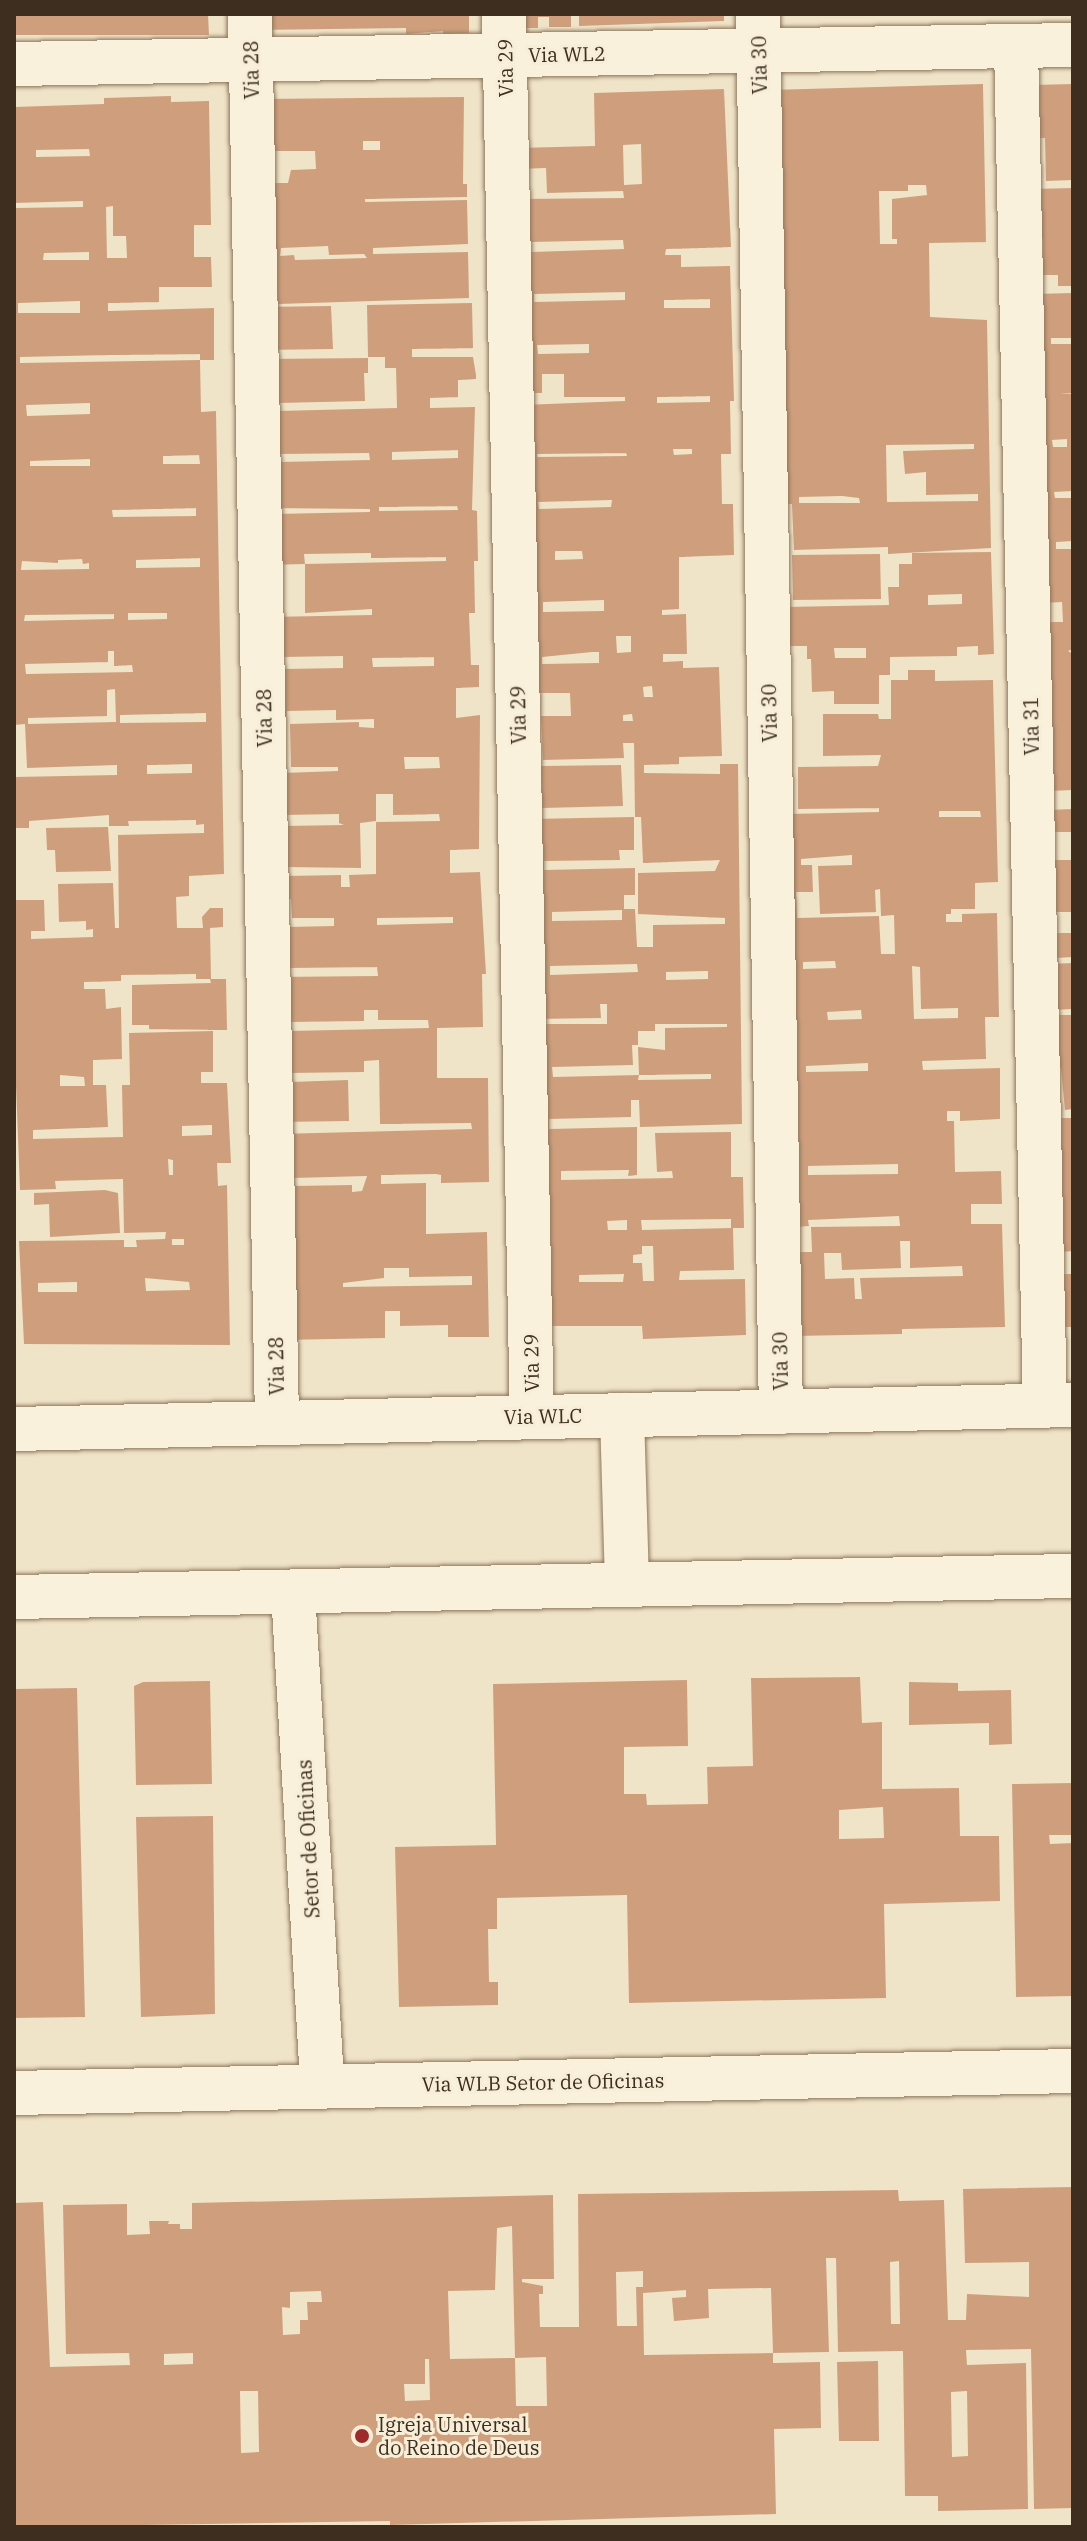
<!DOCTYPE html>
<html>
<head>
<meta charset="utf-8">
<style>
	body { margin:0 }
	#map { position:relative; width:1087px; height:2541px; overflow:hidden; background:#f0e4c8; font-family:"IBM Plex Serif",serif }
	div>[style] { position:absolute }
	.building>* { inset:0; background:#cf9f7d }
	.roads { filter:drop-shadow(0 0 2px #8d765c) drop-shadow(0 0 2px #8d765c) }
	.minor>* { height:44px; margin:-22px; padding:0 22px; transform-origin:22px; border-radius:22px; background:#faf1dc }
	.dots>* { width:22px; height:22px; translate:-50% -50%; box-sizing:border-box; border:4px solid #f7eed8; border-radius:50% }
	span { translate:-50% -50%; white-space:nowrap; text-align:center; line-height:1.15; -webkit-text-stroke:6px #f7eed8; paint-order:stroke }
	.street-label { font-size:20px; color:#3d2e20 }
	.poi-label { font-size:20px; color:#3d2e20 }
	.left { translate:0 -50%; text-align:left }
	.frame { position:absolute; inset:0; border:16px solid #3d2e20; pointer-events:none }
</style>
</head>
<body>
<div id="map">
	<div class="building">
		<div style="clip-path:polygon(14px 14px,208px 14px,209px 35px,14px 35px)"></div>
		<div style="clip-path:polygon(255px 14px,469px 14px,469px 33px,443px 34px,443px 31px,406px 34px,406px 28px,256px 30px)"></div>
		<div style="clip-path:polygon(513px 14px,571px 14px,571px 27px,549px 27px,549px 17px,538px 17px,538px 28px,514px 28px)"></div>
		<div style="clip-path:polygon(579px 14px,724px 14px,724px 21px,579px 26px)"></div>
		<div style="clip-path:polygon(evenodd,983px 84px,986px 242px,929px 243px,930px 317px,987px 320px,991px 548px,888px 554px,888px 547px,794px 550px,792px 504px,779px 504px,770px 90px,983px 84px,908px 185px,926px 185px,927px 195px,892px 199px,892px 239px,897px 239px,897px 244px,880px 244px,879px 191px,908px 191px,908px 185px,983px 84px,974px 444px,974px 449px,903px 451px,905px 474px,926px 472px,926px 495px,978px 494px,978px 501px,887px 502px,886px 445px,974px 444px,983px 84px,842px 496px,859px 498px,860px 503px,799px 503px,799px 497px,842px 496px)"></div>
		<div style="clip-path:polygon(1073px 84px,1073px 180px,1046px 181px,1045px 138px,1035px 138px,1034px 85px)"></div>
		<div style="clip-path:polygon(evenodd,724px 89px,731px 247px,666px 249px,665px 255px,681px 255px,681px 267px,730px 266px,734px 401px,730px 401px,731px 454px,721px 454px,722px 504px,733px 504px,734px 555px,679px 557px,679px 609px,662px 610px,662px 615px,686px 614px,687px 654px,663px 654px,663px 662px,683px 661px,683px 668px,719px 667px,722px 756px,679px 757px,679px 764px,644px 765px,644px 773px,720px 774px,720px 764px,738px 764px,742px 1124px,640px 1127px,639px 1100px,631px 1100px,631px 1117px,549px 1119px,549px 1129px,637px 1127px,637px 1175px,628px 1176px,629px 1170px,561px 1171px,561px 1180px,673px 1178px,672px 1171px,657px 1172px,655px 1133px,731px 1132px,731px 1177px,743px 1177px,744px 1228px,731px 1228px,731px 1219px,641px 1220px,642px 1230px,733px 1228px,734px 1270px,680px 1271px,679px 1280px,745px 1279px,746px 1335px,643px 1339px,642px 1326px,544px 1326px,534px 1024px,607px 1024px,607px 1004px,600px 1004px,601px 1018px,534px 1019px,530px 819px,634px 817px,634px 850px,619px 850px,620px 860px,544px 861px,544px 870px,635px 868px,635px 895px,624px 895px,624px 909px,635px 909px,637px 947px,653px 947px,653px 925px,725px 924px,725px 918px,638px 914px,638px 873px,715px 871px,720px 860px,643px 863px,641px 817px,635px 817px,634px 743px,623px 743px,624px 758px,543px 760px,541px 716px,571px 716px,570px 693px,528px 693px,522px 405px,625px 401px,625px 397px,564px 397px,564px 374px,542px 374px,542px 393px,522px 393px,516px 199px,624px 198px,623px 191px,547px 193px,546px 168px,518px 169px,518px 148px,595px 146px,594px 93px,724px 89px,641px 144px,642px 184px,624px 185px,623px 145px,641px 144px,724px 89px,623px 240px,624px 249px,531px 252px,531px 242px,623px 240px,724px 89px,625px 292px,625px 300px,534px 302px,534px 294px,625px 292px,724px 89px,710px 299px,710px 308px,664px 308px,664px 300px,710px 299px,724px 89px,589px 344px,589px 353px,538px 354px,537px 345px,589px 344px,724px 89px,710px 396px,710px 402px,657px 403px,657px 397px,710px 396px,724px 89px,673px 449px,692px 449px,692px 454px,674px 455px,673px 449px,724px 89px,626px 453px,627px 456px,537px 457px,537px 454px,626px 453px,724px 89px,612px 500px,611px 507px,539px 509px,538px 502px,612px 500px,724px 89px,555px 551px,582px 551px,583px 559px,555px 560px,555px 551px,724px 89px,604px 600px,604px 611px,543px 612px,543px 602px,604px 600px,724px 89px,616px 636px,631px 636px,631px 652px,617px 653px,616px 636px,724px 89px,592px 652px,599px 652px,599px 663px,542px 664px,542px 657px,592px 652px,724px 89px,652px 686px,653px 697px,644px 697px,643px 687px,652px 686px,724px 89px,623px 715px,632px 714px,633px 721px,623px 721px,623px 715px,724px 89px,622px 910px,622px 920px,552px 921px,552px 912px,622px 910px,724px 89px,637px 964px,638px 972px,550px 975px,550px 966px,637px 964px,724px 89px,708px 971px,708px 979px,666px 980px,666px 972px,708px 971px,724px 89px,655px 1024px,727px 1024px,727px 1027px,665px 1028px,665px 1050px,638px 1047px,639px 1075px,711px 1074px,711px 1079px,638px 1080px,639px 1075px,553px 1077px,552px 1067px,633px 1065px,632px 1045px,638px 1045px,638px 1031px,655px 1031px,655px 1024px,724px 89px,627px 1220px,627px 1230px,608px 1230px,607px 1221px,627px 1220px,724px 89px,642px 1246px,653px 1246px,654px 1281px,643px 1281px,642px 1263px,633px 1263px,633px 1255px,642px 1254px,642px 1246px,724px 89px,624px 1274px,623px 1282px,579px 1282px,579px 1275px,624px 1274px)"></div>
		<div style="clip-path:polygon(evenodd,171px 96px,171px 102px,209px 101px,211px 225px,194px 225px,194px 257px,211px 257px,212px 287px,159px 287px,159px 302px,108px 303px,108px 311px,214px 308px,214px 360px,200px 360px,200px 354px,109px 355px,20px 357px,20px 363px,200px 360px,201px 412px,216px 411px,224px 874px,189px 876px,189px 896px,176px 897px,177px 928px,203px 928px,202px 917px,210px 908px,223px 908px,223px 927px,210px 928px,211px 979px,226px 979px,227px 1030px,149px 1029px,149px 1025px,132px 1025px,132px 985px,211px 983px,210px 979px,196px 979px,196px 974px,121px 975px,121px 981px,84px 982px,84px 989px,105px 989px,106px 1009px,121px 1007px,122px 1059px,93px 1060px,93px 1085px,106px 1085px,108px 1127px,33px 1130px,33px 1139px,123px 1137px,122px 1085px,130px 1085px,129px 1033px,213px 1031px,213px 1072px,201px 1072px,201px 1083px,227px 1083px,231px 1163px,217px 1163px,218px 1186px,227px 1185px,230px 1345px,24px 1344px,19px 1241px,124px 1240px,124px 1247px,137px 1247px,136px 1240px,165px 1239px,166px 1232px,124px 1233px,123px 1179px,55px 1181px,56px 1189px,20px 1190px,14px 1034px,15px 900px,44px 900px,45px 931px,31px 931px,31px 939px,93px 937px,93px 929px,86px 930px,86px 921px,59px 922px,58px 884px,113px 883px,115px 928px,119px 928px,118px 835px,204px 833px,204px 824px,196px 825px,196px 820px,128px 821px,129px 826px,109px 826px,109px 815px,29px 821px,29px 828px,14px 828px,14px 777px,117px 775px,117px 765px,27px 768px,25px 724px,14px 725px,14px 208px,83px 207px,83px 201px,14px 203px,14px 107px,104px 104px,104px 98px,171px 96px,89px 149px,90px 156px,36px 157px,36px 150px,89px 149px,171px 96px,113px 206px,113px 236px,126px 236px,127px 258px,107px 258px,106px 207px,113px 206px,171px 96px,89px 252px,89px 260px,43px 260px,44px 253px,89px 252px,171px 96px,80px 301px,80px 313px,18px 313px,18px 303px,80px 301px,171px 96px,90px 403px,90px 414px,27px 416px,26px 405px,90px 403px,171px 96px,199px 455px,200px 464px,163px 464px,163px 456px,199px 455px,171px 96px,90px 459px,90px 466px,30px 466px,30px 461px,90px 459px,171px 96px,196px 508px,196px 516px,113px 517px,112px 510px,196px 508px,171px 96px,200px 558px,200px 567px,136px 568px,136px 560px,200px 558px,171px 96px,82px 559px,83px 564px,89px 563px,89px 569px,21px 570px,22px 561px,58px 563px,58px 560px,82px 559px,171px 96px,128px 613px,167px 613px,167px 619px,128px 620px,128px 613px,171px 96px,114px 614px,114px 619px,24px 621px,25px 615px,114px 614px,171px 96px,108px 651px,114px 651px,114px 666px,132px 665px,133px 672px,26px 674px,25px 664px,108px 662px,108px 651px,171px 96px,115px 689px,116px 722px,28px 724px,28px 718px,107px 716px,107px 690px,115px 689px,171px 96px,206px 713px,206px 722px,120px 723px,120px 715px,206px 713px,171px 96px,192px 764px,192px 773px,147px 774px,147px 765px,192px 764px,171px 96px,60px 1075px,84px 1077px,85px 1086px,60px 1086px,60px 1075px,171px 96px,212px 1125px,212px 1135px,182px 1136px,182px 1126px,212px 1125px,171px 96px,168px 1159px,173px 1160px,173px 1175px,169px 1175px,168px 1159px,171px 96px,172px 1239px,184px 1239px,184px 1245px,172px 1245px,172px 1239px,171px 96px,145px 1278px,189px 1282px,190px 1290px,146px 1291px,145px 1278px,171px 96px,77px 1282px,77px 1292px,38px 1292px,38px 1283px,77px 1282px)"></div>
		<div style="clip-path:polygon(evenodd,464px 97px,463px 184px,467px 184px,467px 197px,365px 199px,365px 202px,467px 200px,468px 244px,373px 248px,373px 254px,468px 252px,469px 298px,278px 304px,270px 183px,288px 183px,291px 170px,316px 169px,315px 151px,260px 151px,259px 99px,464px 97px,363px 141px,380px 141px,380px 150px,363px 150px,363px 141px,464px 97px,328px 246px,329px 255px,364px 254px,367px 258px,295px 260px,294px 255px,280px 256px,281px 248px,328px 246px)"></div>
		<div style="clip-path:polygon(1073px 188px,1073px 286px,1058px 286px,1058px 275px,1043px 275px,1043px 239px,1035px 240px,1034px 189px)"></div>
		<div style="clip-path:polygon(evenodd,1073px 293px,1073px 338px,1051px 338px,1051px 344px,1073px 344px,1073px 393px,1060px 394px,1073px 394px,1073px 491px,1054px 492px,1055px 498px,1073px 498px,1073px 541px,1056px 542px,1056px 549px,1073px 549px,1073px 649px,1068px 651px,1073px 654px,1073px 790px,1051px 791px,1043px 622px,1063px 622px,1062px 602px,1043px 603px,1034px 294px,1073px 293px,1067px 439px,1067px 447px,1053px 447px,1052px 440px,1067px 439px)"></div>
		<div style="clip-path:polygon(evenodd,472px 303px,473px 348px,412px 349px,412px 357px,473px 357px,476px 375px,476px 379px,458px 380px,458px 397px,430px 398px,430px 408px,475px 407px,472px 510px,477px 511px,478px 561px,474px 561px,475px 613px,469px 613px,471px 665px,479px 665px,479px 687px,456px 688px,456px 718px,480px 715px,479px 849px,450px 850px,450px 873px,480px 872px,486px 974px,482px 974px,483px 1027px,437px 1028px,437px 1078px,488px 1078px,489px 1182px,441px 1183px,441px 1175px,436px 1174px,381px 1175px,381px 1184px,426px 1183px,426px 1234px,487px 1232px,489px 1337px,448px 1337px,448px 1325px,400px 1326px,400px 1311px,385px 1311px,385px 1338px,282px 1340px,278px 1134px,472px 1129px,471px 1123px,380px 1124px,379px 1060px,364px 1061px,364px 1072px,290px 1073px,290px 1082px,348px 1080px,349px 1121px,278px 1122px,275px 977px,378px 976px,377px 967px,288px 968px,287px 927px,334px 926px,334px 918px,292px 918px,291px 899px,274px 899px,284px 826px,344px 825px,339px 823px,339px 814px,283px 815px,283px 773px,338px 771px,338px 767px,291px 767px,290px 724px,359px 722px,359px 727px,374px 728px,374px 719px,336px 720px,336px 710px,287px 711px,286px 720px,271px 720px,269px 617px,372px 615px,372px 609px,305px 613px,305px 564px,446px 561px,446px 557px,371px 558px,371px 553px,304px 554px,305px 564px,267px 565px,275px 514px,370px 512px,370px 509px,267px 508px,264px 359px,368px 358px,368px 373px,364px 373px,365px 401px,278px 403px,278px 411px,397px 408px,396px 368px,385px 368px,385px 357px,368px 357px,367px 305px,472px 303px,458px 450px,458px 458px,392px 460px,392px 452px,458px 450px,472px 303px,369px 453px,370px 460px,280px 462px,280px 454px,369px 453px,472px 303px,457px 506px,458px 510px,379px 511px,379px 507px,457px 506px,472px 303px,343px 656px,343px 668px,284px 669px,283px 657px,343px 656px,472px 303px,434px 657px,434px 666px,373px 667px,372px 658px,434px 657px,472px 303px,404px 757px,439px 757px,440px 768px,405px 769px,404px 757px,472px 303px,376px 794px,393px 794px,393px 815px,439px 814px,440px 821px,376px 822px,376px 874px,349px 875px,350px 887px,341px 887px,341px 875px,285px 876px,285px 867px,361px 868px,360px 823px,376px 821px,376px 794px,472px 303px,453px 917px,453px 923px,377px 925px,377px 918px,453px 917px,472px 303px,364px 1010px,378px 1010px,378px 1020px,428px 1020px,429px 1028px,289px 1031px,289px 1022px,364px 1021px,364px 1010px,472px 303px,367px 1176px,362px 1191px,352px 1192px,352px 1185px,293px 1186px,293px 1178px,367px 1176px,472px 303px,384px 1268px,409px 1268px,409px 1277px,472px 1276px,472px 1285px,343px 1287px,343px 1283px,384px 1278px,384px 1268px)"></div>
		<div style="clip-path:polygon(331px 306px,333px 349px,263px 350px,262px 307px)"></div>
		<div style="clip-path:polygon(evenodd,991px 552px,994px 654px,978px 655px,978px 646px,957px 647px,957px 656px,890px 657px,890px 675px,879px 675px,879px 704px,834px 704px,834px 691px,812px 692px,811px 659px,807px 659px,807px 646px,786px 646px,785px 607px,889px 605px,888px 587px,899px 587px,899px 564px,912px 564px,912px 553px,991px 552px,962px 594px,962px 604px,928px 605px,928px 595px,962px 594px,991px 552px,834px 648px,866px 648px,866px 658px,835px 658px,834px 648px)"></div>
		<div style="clip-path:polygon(880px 554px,881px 599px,793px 600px,792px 555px)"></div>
		<div style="clip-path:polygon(evenodd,908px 670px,935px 670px,935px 681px,993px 680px,998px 882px,975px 883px,975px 909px,951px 909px,951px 914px,946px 914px,946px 922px,962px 922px,962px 914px,997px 913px,999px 1017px,985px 1017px,986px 1059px,922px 1061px,923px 1070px,1000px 1068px,1000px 1119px,960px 1121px,960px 1111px,947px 1111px,947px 1121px,954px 1121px,955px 1172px,1001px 1171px,1002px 1204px,971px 1204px,971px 1224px,1002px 1224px,1005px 1327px,902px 1329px,902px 1334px,794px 1336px,795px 1252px,812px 1252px,811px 1227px,900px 1226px,899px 1216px,808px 1220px,809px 1226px,795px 1227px,788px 814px,879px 812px,879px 808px,798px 809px,798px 767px,878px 766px,881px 755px,823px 756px,823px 714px,878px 714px,879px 719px,891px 719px,891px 680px,908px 680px,908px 670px,939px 811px,980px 811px,981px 817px,939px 817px,939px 811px,908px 670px,852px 855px,852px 865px,818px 866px,820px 914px,876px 912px,875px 890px,880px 889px,881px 916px,894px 915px,895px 954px,881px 954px,879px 916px,797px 918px,796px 892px,813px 892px,812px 865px,801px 865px,801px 859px,852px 855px,908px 670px,835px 961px,836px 968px,803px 969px,803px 962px,835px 961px,908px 670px,912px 966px,920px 967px,921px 1009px,958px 1008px,958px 1018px,914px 1019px,912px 966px,908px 670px,861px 1010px,862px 1019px,828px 1020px,827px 1012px,861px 1010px,908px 670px,868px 1063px,868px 1071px,806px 1072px,806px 1066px,868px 1063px,908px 670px,898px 1164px,898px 1174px,808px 1175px,808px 1166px,898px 1164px,908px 670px,900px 1241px,910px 1241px,910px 1268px,962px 1266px,963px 1276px,860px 1278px,862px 1299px,855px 1299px,854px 1278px,825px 1279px,824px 1253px,841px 1253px,842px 1270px,901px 1268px,900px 1241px)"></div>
		<div style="clip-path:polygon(621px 765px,623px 806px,542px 808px,541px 766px)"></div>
		<div style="clip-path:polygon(1073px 809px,1073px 832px,1048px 832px,1048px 810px)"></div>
		<div style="clip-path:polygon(108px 827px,111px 871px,56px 872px,55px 850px,47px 850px,46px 828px)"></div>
		<div style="clip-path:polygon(1046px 860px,1073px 860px,1073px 912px,1047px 912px)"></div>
		<div style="clip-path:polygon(1056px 933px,1073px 933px,1073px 957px,1056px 958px)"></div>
		<div style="clip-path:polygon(1073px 963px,1073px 1009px,1051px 1010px,1050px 964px)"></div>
		<div style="clip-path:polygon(1053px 1015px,1073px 1015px,1073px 1109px,1065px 1110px,1061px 1068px,1052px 1068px)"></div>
		<div style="clip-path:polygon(1052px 1118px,1073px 1118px,1073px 1251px,1061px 1252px)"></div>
		<div style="clip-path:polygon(105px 1190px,118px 1193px,120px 1233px,50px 1237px,49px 1204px,34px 1205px,34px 1193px)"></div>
		<div style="clip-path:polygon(1058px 1274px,1073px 1274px,1073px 1327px,1060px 1327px)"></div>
		<div style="clip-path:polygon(evenodd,860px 1677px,862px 1723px,882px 1722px,882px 1789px,959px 1788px,960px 1836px,999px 1836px,1000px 1901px,884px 1904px,886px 1998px,629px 2003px,627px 1895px,497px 1898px,497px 1929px,488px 1929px,489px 1982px,498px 1982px,498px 2005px,399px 2007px,395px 1847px,496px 1845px,493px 1684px,687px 1680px,688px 1746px,624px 1747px,624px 1794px,646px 1794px,647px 1805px,708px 1804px,707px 1767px,753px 1766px,751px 1678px,860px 1677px,883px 1807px,884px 1838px,839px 1839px,839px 1810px,883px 1807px)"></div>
		<div style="clip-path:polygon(210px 1681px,212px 1784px,136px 1785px,134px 1686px,143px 1682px)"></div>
		<div style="clip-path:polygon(909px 1682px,958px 1683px,958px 1691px,1011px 1690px,1012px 1744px,989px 1745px,989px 1723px,909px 1725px)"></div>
		<div style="clip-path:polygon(77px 1688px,85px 2017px,14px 2018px,14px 1689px)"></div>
		<div style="clip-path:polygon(1073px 1783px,1073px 1835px,1049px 1835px,1050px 1844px,1073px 1843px,1073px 1996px,1016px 1997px,1012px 1784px)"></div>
		<div style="clip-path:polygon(213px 1816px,215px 2014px,141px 2017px,136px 1817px)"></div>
		<div style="clip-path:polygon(evenodd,1073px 2187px,1073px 2508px,1034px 2509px,1031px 2349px,966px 2350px,967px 2365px,1026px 2363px,1028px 2509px,938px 2511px,938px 2496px,905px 2496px,903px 2351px,838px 2352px,836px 2258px,826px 2258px,829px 2352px,773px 2353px,771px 2288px,708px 2289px,709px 2318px,674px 2321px,672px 2298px,686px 2297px,686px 2290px,643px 2293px,644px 2355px,773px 2353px,773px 2363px,820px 2362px,821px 2428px,774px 2429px,776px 2514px,390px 2525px,390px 2521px,14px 2527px,14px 2203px,43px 2202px,50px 2367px,130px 2365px,129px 2353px,66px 2354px,63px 2205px,127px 2204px,127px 2235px,150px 2234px,149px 2221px,169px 2221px,168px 2224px,180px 2224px,180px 2229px,192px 2229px,192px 2203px,553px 2195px,554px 2279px,522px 2279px,522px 2282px,543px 2286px,543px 2294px,539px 2294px,540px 2327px,579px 2327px,578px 2194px,898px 2190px,899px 2201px,944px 2200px,948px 2320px,966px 2320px,967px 2294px,1029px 2297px,1029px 2262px,965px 2263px,963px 2189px,1073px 2187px,512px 2226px,515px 2358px,546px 2357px,547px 2406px,516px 2406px,515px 2358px,450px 2359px,448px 2291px,495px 2290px,497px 2228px,512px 2226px,1073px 2187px,899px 2261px,900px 2324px,891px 2324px,890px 2262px,899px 2261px,1073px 2187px,643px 2271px,643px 2287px,636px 2287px,637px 2326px,617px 2326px,616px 2272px,643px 2271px,1073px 2187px,321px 2291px,322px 2302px,307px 2302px,308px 2320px,300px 2320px,300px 2334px,283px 2335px,282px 2307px,290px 2308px,290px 2292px,321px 2291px,1073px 2187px,193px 2353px,193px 2364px,164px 2365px,164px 2354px,193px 2353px,1073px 2187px,425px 2359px,429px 2359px,430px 2400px,405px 2401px,404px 2384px,425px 2384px,425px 2359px,1073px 2187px,240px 2391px,258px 2391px,259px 2452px,241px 2453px,240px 2391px,1073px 2187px,967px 2391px,968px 2456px,952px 2457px,951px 2392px,967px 2391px)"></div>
		<div style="clip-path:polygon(878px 2361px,879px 2441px,839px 2441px,837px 2362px)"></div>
	</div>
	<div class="roads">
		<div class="minor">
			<div style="left:250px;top:14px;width:1408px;rotate:88.9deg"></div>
			<div style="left:504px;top:14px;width:1403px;rotate:88.86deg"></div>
			<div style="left:758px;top:14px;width:1398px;rotate:89.06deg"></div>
			<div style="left:1016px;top:46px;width:1359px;rotate:88.78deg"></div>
			<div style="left:14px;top:64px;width:1059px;rotate:-1.03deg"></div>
			<div style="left:622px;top:1415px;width:170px;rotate:88.3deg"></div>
			<div style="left:14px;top:1429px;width:1059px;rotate:-1.3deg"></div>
			<div style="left:293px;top:1592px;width:495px;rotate:86.6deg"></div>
			<div style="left:14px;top:1597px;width:1059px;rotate:-1.14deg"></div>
			<div style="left:14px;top:2093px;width:1059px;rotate:-1.19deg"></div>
		</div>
	</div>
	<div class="dots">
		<div style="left:362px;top:2436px;background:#9e2a2b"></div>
	</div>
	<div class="street-label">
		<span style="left:567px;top:54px;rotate:-1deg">Via WL2</span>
		<span style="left:759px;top:65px;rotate:-91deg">Via 30</span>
		<span style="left:505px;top:68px;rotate:-91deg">Via 29</span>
		<span style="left:251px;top:70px;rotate:-91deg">Via 28</span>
		<span style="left:769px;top:713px;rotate:-91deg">Via 30</span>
		<span style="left:518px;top:715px;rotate:-91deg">Via 29</span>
		<span style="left:264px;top:718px;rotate:-91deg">Via 28</span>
		<span style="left:1031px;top:726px;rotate:-91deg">Via 31</span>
		<span style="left:780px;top:1361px;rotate:-91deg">Via 30</span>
		<span style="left:531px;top:1363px;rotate:-91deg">Via 29</span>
		<span style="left:276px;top:1366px;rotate:-91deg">Via 28</span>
		<span style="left:543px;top:1416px;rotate:-1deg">Via WLC</span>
		<span style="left:308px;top:1839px;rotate:-93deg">Setor de Oficinas</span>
		<span style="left:543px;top:2082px;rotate:-1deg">Via WLB Setor de Oficinas</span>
	</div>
	<div class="poi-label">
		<span class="left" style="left:378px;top:2436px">Igreja Universal<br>do Reino de Deus</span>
	</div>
	<div class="frame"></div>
</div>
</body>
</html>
